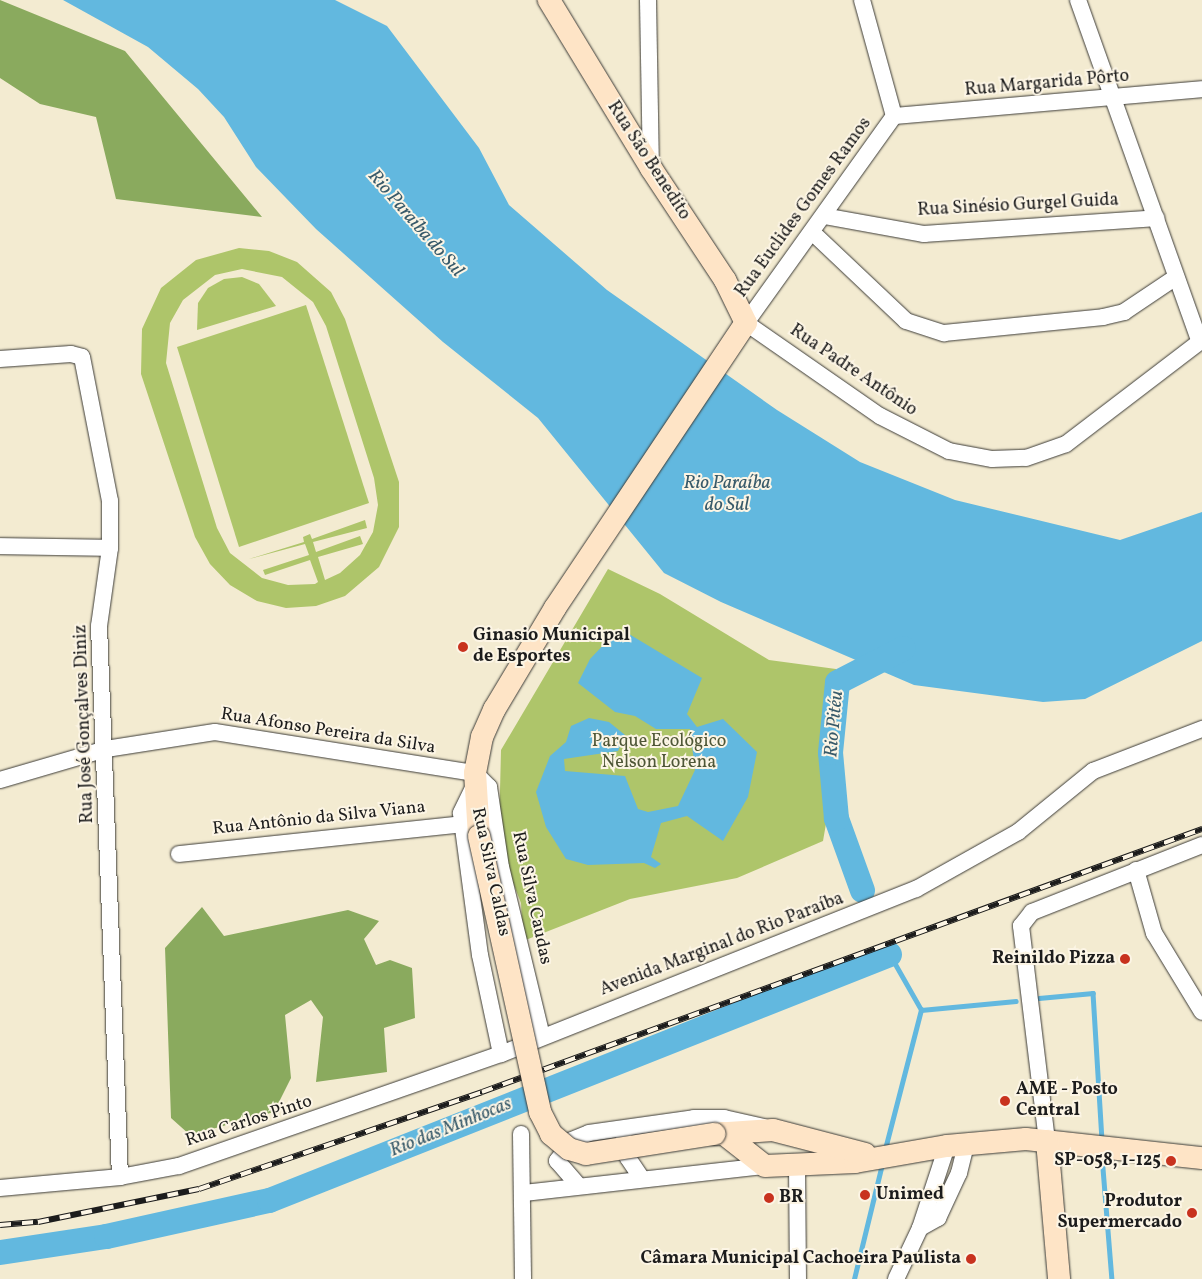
<!DOCTYPE html>
<html>
<head>
<meta charset="utf-8">
<style>
	body { margin:0 }
	#map { position:relative; width:1202px; height:1279px; overflow:hidden; background:#f3ebd1; font-family:Vollkorn,serif }
	div>[style] { position:absolute }
	.green>* { inset:0; background:#aec56a }
	.forest>* { inset:0; background:#8aaa5e }
	.water>* { inset:0; background:#62b8df }
	.stream>* { height:4.5px; margin:-2.25px; padding:0 2.25px; transform-origin:2.25px; border-radius:2.25px; background:#62b8df }
	.river>* { height:25px; margin:-12.5px; padding:0 12.5px; transform-origin:12.5px; border-radius:12.5px; background:#62b8df }
	.roads { filter:drop-shadow(0 0 1px #3c3b37) drop-shadow(0 0 1px #3c3b37) }
	.street>* { height:16px; margin:-8px; padding:0 8px; transform-origin:8px; border-radius:8px; background:#fff }
	.secondary>* { height:22px; margin:-11px; padding:0 11px; transform-origin:11px; border-radius:11px; background:#fee4c6 }
	.rail>* { height:5.5px; margin-top:-2.75px; transform-origin:0; background:repeating-linear-gradient(90deg,#fcf5e5 0 11px,#1c1c1c 0 22px); box-sizing:border-box; border-block:1px solid #1c1c1c }
	.bridges { filter:drop-shadow(0 0 1px #3c3b37) drop-shadow(0 0 1px #3c3b37) }
	.secondary-bridge>* { height:22px; margin:-11px; padding:0 11px; transform-origin:11px; border-radius:11px; background:#fee4c6 }
	.dots>* { width:14px; height:14px; translate:-50% -50%; box-sizing:border-box; border:2px solid #fcf5e5; border-radius:50% }
	span { translate:-50% -50%; white-space:nowrap; text-align:center; line-height:1.15; -webkit-text-stroke:4px #fcf5e5; paint-order:stroke }
	.street-label { font-size:18px; color:#1c1c1c }
	.poi-label { font-size:18px; color:#1c1c1c; font-weight:700 }
	.left { translate:0 -50%; text-align:left }
	.right { translate:-100% -50%; text-align:right }
	.park-label { font-size:18px; color:#4f5737 }
	.water-label { font-size:19px; color:#385a6a; font-style:italic }
</style>
</head>
<body>
<div id="map">
	<div class="green">
		<div style="clip-path:polygon(evenodd,239px 248px,269px 251px,297px 262px,331px 292px,345px 319px,399px 482px,399px 527px,379px 567px,345px 596px,316px 606px,286px 608px,257px 601px,230px 585px,210px 564px,195px 537px,141px 374px,142px 329px,161px 288px,196px 260px,239px 248px,242px 269px,282px 277px,313px 302px,326px 326px,374px 478px,378px 505px,373px 532px,360px 555px,340px 573px,325px 580px,318px 557px,363px 544px,360px 536px,316px 552px,313px 542px,367px 528px,365px 520px,312px 539px,310px 534px,303px 537px,304px 542px,249px 559px,305px 544px,309px 555px,263px 570px,265px 575px,310px 560px,318px 582px,315px 584px,288px 585px,262px 578px,230px 553px,217px 528px,166px 363px,170px 323px,183px 300px,215px 275px,242px 269px)"></div>
		<div style="clip-path:polygon(242px 277px,259px 284px,276px 306px,197px 330px,198px 303px,208px 288px,224px 279px)"></div>
		<div style="clip-path:polygon(306px 305px,369px 503px,239px 547px,177px 347px)"></div>
		<div style="clip-path:polygon(608px 569px,660px 594px,769px 660px,836px 669px,833px 725px,836px 766px,823px 841px,737px 878px,630px 899px,523px 941px,521px 903px,506px 865px,499px 832px,501px 750px)"></div>
	</div>
	<div class="forest">
		<div style="clip-path:polygon(0 0,125px 51px,262px 217px,116px 199px,96px 117px,40px 104px,0 78px)"></div>
		<div style="clip-path:polygon(202px 907px,224px 936px,348px 910px,379px 921px,364px 939px,376px 965px,390px 960px,412px 968px,415px 1018px,384px 1028px,387px 1072px,316px 1082px,323px 1017px,311px 1000px,285px 1015px,291px 1078px,274px 1112px,190px 1135px,171px 1118px,165px 948px)"></div>
	</div>
	<div class="water">
		<div style="clip-path:polygon(63px 0,335px 0,387px 26px,479px 148px,509px 205px,607px 290px,777px 410px,860px 462px,955px 500px,1120px 540px,1202px 512px,1202px 641px,1085px 699px,1043px 702px,914px 685px,721px 602px,664px 573px,538px 418px,443px 342px,316px 229px,256px 167px,224px 117px,198px 89px,148px 47px)"></div>
		<div style="clip-path:polygon(629px 634px,702px 678px,687px 714px,697px 727px,723px 719px,757px 752px,748px 797px,723px 841px,687px 816px,661px 823px,651px 857px,661px 864px,655px 868px,644px 863px,588px 865px,566px 859px,546px 827px,536px 792px,550px 756px,566px 742px,571px 726px,589px 718px,609px 722px,625px 735px,618px 751px,564px 759px,565px 771px,625px 776px,638px 809px,648px 812px,678px 806px,695px 770px,690px 729px,656px 729px,635px 716px,615px 712px,578px 683px,590px 659px,611px 637px)"></div>
	</div>
	<div class="stream">
		<div style="left:1039px;top:998px;width:54px;rotate:-5.3deg"></div>
		<div style="left:1093px;top:993px;width:146px;rotate:86.5deg"></div>
		<div style="left:921px;top:1010px;width:95px;rotate:-5.4deg"></div>
		<div style="left:885px;top:1149px;width:144px;rotate:-75.5deg"></div>
		<div style="left:921px;top:1010px;width:64px;rotate:-119.7deg"></div>
		<div style="left:1102px;top:1156px;width:123px;rotate:85.4deg"></div>
		<div style="left:854px;top:1279px;width:118px;rotate:-76.3deg"></div>
	</div>
	<div class="river">
		<div style="left:862px;top:890px;width:77px;rotate:-109.9deg"></div>
		<div style="left:836px;top:818px;width:66px;rotate:-95.2deg"></div>
		<div style="left:830px;top:752px;width:70px;rotate:-84.3deg"></div>
		<div style="left:837px;top:682px;width:74px;rotate:-27.3deg"></div>
		<div style="left:0;top:1252px;width:107px;rotate:-8.6deg"></div>
		<div style="left:106px;top:1236px;width:167px;rotate:-12.5deg"></div>
		<div style="left:269px;top:1200px;width:667px;rotate:-21.64deg"></div>
	</div>
	<div class="roads">
		<div class="street">
			<div style="left:648px;top:0;width:168px;rotate:89deg"></div>
			<div style="left:862px;top:0;width:120px;rotate:74.6deg"></div>
			<div style="left:1078px;top:0;width:363px;rotate:70.4deg"></div>
			<div style="left:894px;top:116px;width:254px;rotate:125.6deg"></div>
			<div style="left:746px;top:323px;width:163px;rotate:34.8deg"></div>
			<div style="left:880px;top:416px;width:77px;rotate:26.9deg"></div>
			<div style="left:949px;top:451px;width:44px;rotate:10.5deg"></div>
			<div style="left:992px;top:459px;width:34px;rotate:-2deg"></div>
			<div style="left:1026px;top:458px;width:42px;rotate:-19.3deg"></div>
			<div style="left:1066px;top:444px;width:171px;rotate:-37.4deg"></div>
			<div style="left:894px;top:116px;width:309px;rotate:-5deg"></div>
			<div style="left:824px;top:216px;width:102px;rotate:10.2deg"></div>
			<div style="left:924px;top:234px;width:233px;rotate:-3.9deg"></div>
			<div style="left:812px;top:232px;width:129px;rotate:43.4deg"></div>
			<div style="left:906px;top:321px;width:40px;rotate:18deg"></div>
			<div style="left:944px;top:333px;width:160px;rotate:-5.7deg"></div>
			<div style="left:1103px;top:317px;width:22px;rotate:-13deg"></div>
			<div style="left:1124px;top:312px;width:63px;rotate:-33.9deg"></div>
			<div style="left:0;top:359px;width:71px;rotate:-4deg"></div>
			<div style="left:71px;top:354px;width:11px;rotate:15deg"></div>
			<div style="left:82px;top:357px;width:147px;rotate:79deg"></div>
			<div style="left:110px;top:501px;width:47px;rotate:90deg"></div>
			<div style="left:110px;top:548px;width:79px;rotate:98deg"></div>
			<div style="left:99px;top:626px;width:551px;rotate:87.82deg"></div>
			<div style="left:0;top:546px;width:110px;rotate:1deg"></div>
			<div style="left:0;top:780px;width:110px;rotate:-16.3deg"></div>
			<div style="left:106px;top:749px;width:110px;rotate:-8.9deg"></div>
			<div style="left:215px;top:732px;width:263px;rotate:9deg"></div>
			<div style="left:475px;top:773px;width:20px;rotate:45deg"></div>
			<div style="left:489px;top:787px;width:81px;rotate:81.5deg"></div>
			<div style="left:501px;top:867px;width:174px;rotate:76.4deg"></div>
			<div style="left:474px;top:786px;width:30px;rotate:116deg"></div>
			<div style="left:461px;top:813px;width:143px;rotate:82.4deg"></div>
			<div style="left:480px;top:955px;width:101px;rotate:78deg"></div>
			<div style="left:179px;top:854px;width:286px;rotate:-6deg"></div>
			<div style="left:1136px;top:870px;width:66px;rotate:74.1deg"></div>
			<div style="left:1154px;top:933px;width:92px;rotate:58.7deg"></div>
			<div style="left:521px;top:1134px;width:145px;rotate:89.2deg"></div>
			<div style="left:624px;top:1138px;width:20px;rotate:79deg"></div>
			<div style="left:628px;top:1158px;width:25px;rotate:56deg"></div>
			<div style="left:1047px;top:1141px;width:217px;rotate:-96.9deg"></div>
			<div style="left:1021px;top:926px;width:18px;rotate:-52deg"></div>
			<div style="left:1032px;top:912px;width:183px;rotate:-21.5deg"></div>
			<div style="left:947px;top:1146px;width:86px;rotate:108.2deg"></div>
			<div style="left:920px;top:1228px;width:21px;rotate:-29deg"></div>
			<div style="left:938px;top:1218px;width:50px;rotate:-65deg"></div>
			<div style="left:959px;top:1173px;width:30px;rotate:-76deg"></div>
			<div style="left:797px;top:1166px;width:113px;rotate:89.5deg"></div>
			<div style="left:578px;top:1185px;width:32px;rotate:-131deg"></div>
			<div style="left:557px;top:1161px;width:26px;rotate:-54deg"></div>
			<div style="left:572px;top:1140px;width:18px;rotate:-22deg"></div>
			<div style="left:589px;top:1133px;width:106px;rotate:-8.1deg"></div>
			<div style="left:694px;top:1118px;width:30px"></div>
			<div style="left:724px;top:1118px;width:41px;rotate:12.7deg"></div>
			<div style="left:0;top:1188px;width:121px;rotate:-5.2deg"></div>
			<div style="left:120px;top:1177px;width:60px;rotate:-10.6deg"></div>
			<div style="left:179px;top:1166px;width:341px;rotate:-19.2deg"></div>
			<div style="left:501px;top:1054px;width:447px;rotate:-21.7deg"></div>
			<div style="left:916px;top:889px;width:117px;rotate:-29.2deg"></div>
			<div style="left:1018px;top:832px;width:97px;rotate:-39.1deg"></div>
			<div style="left:1093px;top:771px;width:117px;rotate:-21.1deg"></div>
			<div style="left:524px;top:1193px;width:243px;rotate:-6.4deg"></div>
			<div style="left:896px;top:1279px;width:56px;rotate:-64.8deg"></div>
		</div>
		<div class="secondary">
			<div style="left:479px;top:836px;width:63px;rotate:-93.6deg"></div>
			<div style="left:475px;top:773px;width:37px;rotate:-79deg"></div>
			<div style="left:482px;top:737px;width:30px;rotate:-66deg"></div>
			<div style="left:494px;top:710px;width:119px;rotate:-59.1deg"></div>
			<div style="left:555px;top:608px;width:343px;rotate:-56.2deg"></div>
			<div style="left:746px;top:323px;width:48px;rotate:-116deg"></div>
			<div style="left:725px;top:280px;width:134px;rotate:-123.5deg"></div>
			<div style="left:651px;top:168px;width:197px;rotate:-121.3deg"></div>
			<div style="left:723px;top:1133px;width:53px;rotate:38.2deg"></div>
			<div style="left:765px;top:1166px;width:90px;rotate:-2.5deg"></div>
			<div style="left:855px;top:1162px;width:93px;rotate:-9.9deg"></div>
			<div style="left:947px;top:1146px;width:79px;rotate:-5.1deg"></div>
			<div style="left:1026px;top:1139px;width:177px;rotate:6.2deg"></div>
			<div style="left:714px;top:1134px;width:59px;rotate:-3.9deg"></div>
			<div style="left:773px;top:1130px;width:95px;rotate:14.6deg"></div>
			<div style="left:1047px;top:1141px;width:139px;rotate:85deg"></div>
		</div>
	</div>
	<div class="rail">
		<div style="left:0;top:1225px;width:38px;rotate:-5deg"></div>
		<div style="left:38px;top:1222px;width:164px;rotate:-11.6deg"></div>
		<div style="left:199px;top:1189px;width:299px;rotate:-18.9deg"></div>
		<div style="left:482px;top:1092px;width:767px;rotate:-20.07deg"></div>
	</div>
	<div class="bridges">
		<div class="secondary-bridge">
			<div style="left:479px;top:836px;width:283px;rotate:77.5deg"></div>
			<div style="left:540px;top:1112px;width:25px;rotate:63deg"></div>
			<div style="left:551px;top:1134px;width:23px;rotate:40deg"></div>
			<div style="left:569px;top:1149px;width:18px;rotate:16deg"></div>
			<div style="left:586px;top:1154px;width:130px;rotate:-8.9deg"></div>
		</div>
	</div>
	<div class="dots">
		<div style="left:463px;top:647px;background:#c8321e"></div>
		<div style="left:1125px;top:959px;background:#c8321e"></div>
		<div style="left:1005px;top:1101px;background:#c8321e"></div>
		<div style="left:1171px;top:1161px;background:#c8321e"></div>
		<div style="left:865px;top:1195px;background:#c8321e"></div>
		<div style="left:769px;top:1198px;background:#c8321e"></div>
		<div style="left:1192px;top:1213px;background:#c8321e"></div>
		<div style="left:971px;top:1259px;background:#c8321e"></div>
	</div>
	<div class="street-label">
		<span style="left:1047px;top:84px;rotate:-5deg">Rua Margarida Pôrto</span>
		<span style="left:648px;top:161px;rotate:57deg">Rua São Benedito</span>
		<span style="left:1018px;top:206px;rotate:-3deg">Rua Sinésio Gurgel Guida</span>
		<span style="left:804px;top:208px;rotate:-54deg">Rua Euclides Gomes Ramos</span>
		<span style="left:853px;top:371px;rotate:34deg">Rua Padre Antônio</span>
		<span style="left:85px;top:724px;rotate:-92deg">Rua José Gonçalves Diniz</span>
		<span style="left:328px;top:732px;rotate:9deg">Rua Afonso Pereira da Silva</span>
		<span style="left:319px;top:819px;rotate:-6deg">Rua Antônio da Silva Viana</span>
		<span style="left:490px;top:872px;rotate:78deg">Rua Silva Caldas</span>
		<span style="left:531px;top:898px;rotate:78deg">Rua Silva Caudas</span>
		<span style="left:722px;top:945px;rotate:-21deg">Avenida Marginal do Rio Paraíba</span>
		<span style="left:249px;top:1122px;rotate:-18deg">Rua Carlos Pinto</span>
	</div>
	<div class="poi-label">
		<span class="left" style="left:473px;top:647px">Ginasio Municipal<br>de Esportes</span>
		<span class="right" style="left:1115px;top:959px">Reinildo Pizza</span>
		<span class="left" style="left:1016px;top:1101px">AME - Posto<br>Central</span>
		<span class="right" style="left:1161px;top:1161px">SP-058, 1-125</span>
		<span class="left" style="left:876px;top:1195px">Unimed</span>
		<span class="left" style="left:779px;top:1198px">BR</span>
		<span class="right" style="left:1182px;top:1213px">Produtor<br>Supermercado</span>
		<span class="right" style="left:961px;top:1259px">Câmara Municipal Cachoeira Paulista</span>
	</div>
	<div class="park-label">
		<span style="left:659px;top:753px">Parque Ecológico<br>Nelson Lorena</span>
	</div>
	<div class="water-label">
		<span style="left:415px;top:224px;rotate:49deg">Rio Paraíba do Sul</span>
		<span style="left:727px;top:495px">Rio Paraíba<br>do Sul</span>
		<span style="left:835px;top:724px;rotate:-85deg">Rio Pitéu</span>
		<span style="left:451px;top:1128px;rotate:-22deg">Rio das Minhocas</span>
	</div>
</div>
</body>
</html>
